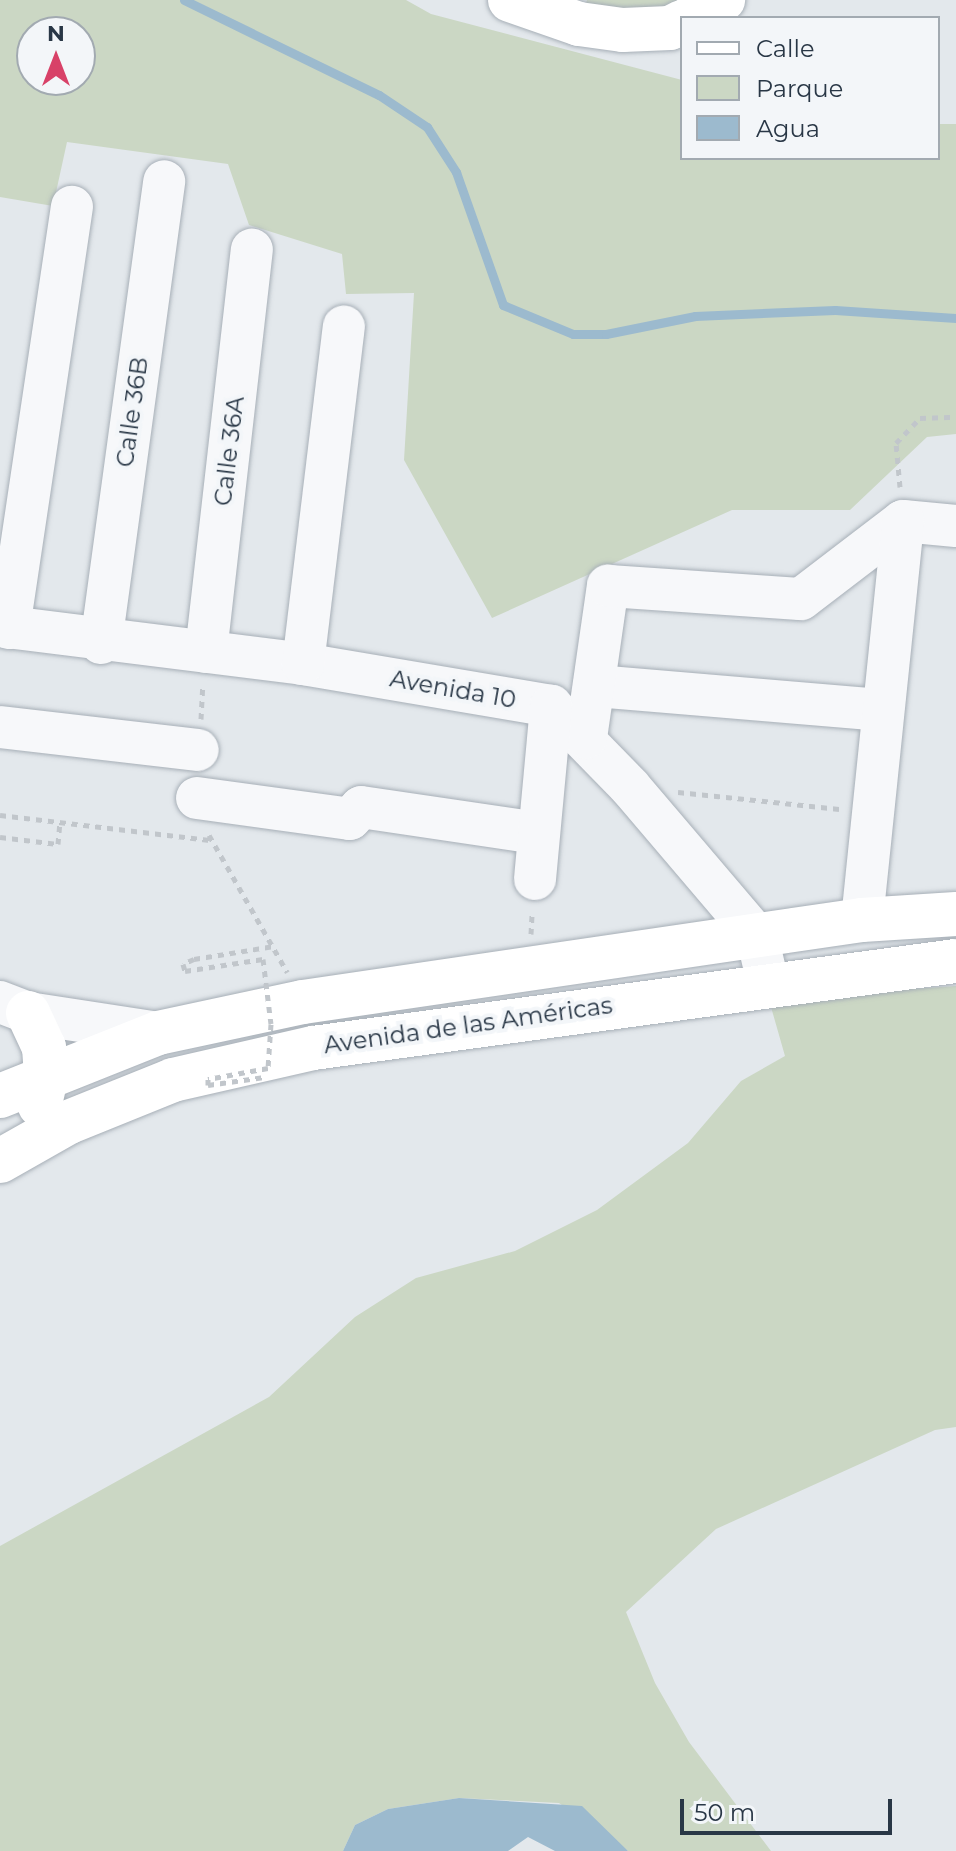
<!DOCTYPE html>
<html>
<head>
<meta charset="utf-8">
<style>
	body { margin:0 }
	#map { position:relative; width:956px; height:1851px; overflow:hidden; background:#e3e8ec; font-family:Montserrat,sans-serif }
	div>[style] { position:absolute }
	.green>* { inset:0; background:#cbd7c4 }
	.water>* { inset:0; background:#9cbace }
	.stream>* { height:9px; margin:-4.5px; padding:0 4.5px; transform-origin:4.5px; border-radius:4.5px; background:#9cbace }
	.path>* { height:5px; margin-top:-2.5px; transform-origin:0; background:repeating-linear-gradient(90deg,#c1c6cb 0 6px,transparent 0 12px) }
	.roads { filter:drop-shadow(0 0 2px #a7afb7) drop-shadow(0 0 2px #a7afb7) }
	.minor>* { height:42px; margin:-21px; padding:0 21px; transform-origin:21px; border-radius:21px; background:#f7f8fa }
	.major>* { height:44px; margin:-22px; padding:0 22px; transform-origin:22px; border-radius:22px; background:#fff }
	.path-bridge>* { height:5px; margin-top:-2.5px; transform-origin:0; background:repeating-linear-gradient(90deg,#c1c6cb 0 6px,transparent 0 12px) }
	span { translate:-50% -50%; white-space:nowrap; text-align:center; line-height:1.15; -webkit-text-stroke:8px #f3f6f9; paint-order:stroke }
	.street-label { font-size:24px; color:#293746 }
	.legend { position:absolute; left:680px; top:16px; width:260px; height:144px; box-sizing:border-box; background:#f3f6f9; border:2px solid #a2aab1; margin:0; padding:10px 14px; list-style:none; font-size:24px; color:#293746 }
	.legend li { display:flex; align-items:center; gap:16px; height:40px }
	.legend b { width:40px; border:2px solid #a2aab1 }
	.north { position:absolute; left:16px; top:16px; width:80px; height:80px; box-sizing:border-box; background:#f3f6f9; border:2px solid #a2aab1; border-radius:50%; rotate:0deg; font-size:22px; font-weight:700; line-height:32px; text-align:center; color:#293746 }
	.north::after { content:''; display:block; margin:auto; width:28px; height:36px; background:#d84168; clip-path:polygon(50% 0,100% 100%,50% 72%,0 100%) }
	.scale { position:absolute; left:680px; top:1799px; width:212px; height:36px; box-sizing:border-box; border:4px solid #293746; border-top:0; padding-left:10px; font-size:24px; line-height:28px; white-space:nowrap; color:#293746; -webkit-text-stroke:6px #f3f6f9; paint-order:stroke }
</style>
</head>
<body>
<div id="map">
	<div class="green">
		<div style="clip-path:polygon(evenodd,0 0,406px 0,431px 14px,682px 80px,682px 158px,938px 158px,938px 124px,956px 124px,956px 434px,927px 437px,850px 510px,732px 510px,492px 618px,404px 460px,414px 293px,346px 294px,342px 254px,249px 225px,228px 164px,67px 142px,53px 206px,0 197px,0 0,32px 32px,80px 32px,80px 80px,32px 80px,32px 32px)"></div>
		<div style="clip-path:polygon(587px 0,723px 0,579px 24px)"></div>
		<div style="clip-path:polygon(956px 986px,956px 1427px,935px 1430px,716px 1529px,626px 1612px,655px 1683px,689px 1742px,771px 1851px,628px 1851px,559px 1803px,459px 1798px,388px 1809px,355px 1825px,343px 1851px,0 1851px,0 1546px,269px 1397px,355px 1317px,416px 1278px,515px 1251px,597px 1210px,688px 1143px,741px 1081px,785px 1056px,771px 1007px,839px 994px)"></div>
	</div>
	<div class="water">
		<div style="clip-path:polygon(459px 1798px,582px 1806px,628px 1851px,555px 1851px,528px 1837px,508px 1851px,343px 1851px,355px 1825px,388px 1809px)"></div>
	</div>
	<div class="stream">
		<div style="left:184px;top:0;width:217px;rotate:26deg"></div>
		<div style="left:379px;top:95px;width:58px;rotate:33.7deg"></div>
		<div style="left:427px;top:127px;width:54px;rotate:57.2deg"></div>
		<div style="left:456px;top:172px;width:141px;rotate:70.5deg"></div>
		<div style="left:503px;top:305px;width:76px;rotate:22.5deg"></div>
		<div style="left:573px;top:334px;width:33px"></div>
		<div style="left:606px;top:334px;width:91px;rotate:-11.4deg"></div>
		<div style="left:695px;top:316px;width:140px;rotate:-2.5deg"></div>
		<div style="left:835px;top:310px;width:121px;rotate:3.8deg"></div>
	</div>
	<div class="path">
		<div style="left:900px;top:487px;width:44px;rotate:-95.2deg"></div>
		<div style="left:896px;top:443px;width:35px;rotate:-46deg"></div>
		<div style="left:920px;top:418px;width:36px;rotate:-2deg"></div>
		<div style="left:201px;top:719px;width:34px;rotate:-87deg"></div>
		<div style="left:678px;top:792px;width:162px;rotate:6deg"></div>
		<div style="left:0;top:815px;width:211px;rotate:6.8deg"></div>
		<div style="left:209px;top:835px;width:158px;rotate:60.3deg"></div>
		<div style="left:0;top:837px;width:58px;rotate:6.9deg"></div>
		<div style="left:58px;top:844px;width:21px;rotate:-85deg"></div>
		<div style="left:531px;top:934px;width:22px;rotate:-87deg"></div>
		<div style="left:194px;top:959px;width:81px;rotate:-9.2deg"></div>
	</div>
	<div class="roads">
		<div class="minor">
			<div style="left:0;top:626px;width:305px;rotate:7.1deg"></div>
			<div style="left:303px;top:664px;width:252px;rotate:9.6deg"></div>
			<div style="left:551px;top:706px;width:113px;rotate:45.7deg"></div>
			<div style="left:630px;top:787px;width:196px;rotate:49.6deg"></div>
			<div style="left:757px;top:936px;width:48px;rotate:76.8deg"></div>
			<div style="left:9px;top:628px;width:426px;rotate:-81.5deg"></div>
			<div style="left:101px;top:643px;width:466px;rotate:-82.2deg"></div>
			<div style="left:206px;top:652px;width:405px;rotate:-83.5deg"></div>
			<div style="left:303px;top:664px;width:340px;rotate:-83.1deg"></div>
			<div style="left:596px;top:686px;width:288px;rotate:4.8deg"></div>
			<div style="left:0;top:727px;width:199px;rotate:6.6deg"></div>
			<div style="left:586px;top:738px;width:154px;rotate:-81.8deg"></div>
			<div style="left:608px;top:586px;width:193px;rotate:3.9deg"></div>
			<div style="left:801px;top:599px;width:128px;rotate:-37.4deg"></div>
			<div style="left:903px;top:521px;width:53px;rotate:5.4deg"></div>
			<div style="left:197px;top:798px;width:154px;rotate:7.8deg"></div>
			<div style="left:350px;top:819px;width:16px;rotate:-47deg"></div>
			<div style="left:361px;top:807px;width:179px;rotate:8.4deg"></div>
			<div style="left:535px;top:879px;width:174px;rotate:-84.7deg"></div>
			<div style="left:862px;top:920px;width:401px;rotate:-84.1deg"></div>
			<div style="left:0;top:1002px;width:30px;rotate:21deg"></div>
			<div style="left:28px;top:1013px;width:132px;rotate:8.7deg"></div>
		</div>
		<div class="major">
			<div style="left:510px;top:0;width:73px;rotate:19.2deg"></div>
			<div style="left:579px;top:24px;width:44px;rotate:7.8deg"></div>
			<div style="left:623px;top:30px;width:47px;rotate:-2.4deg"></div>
			<div style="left:670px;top:28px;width:13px;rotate:-27deg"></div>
			<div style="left:690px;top:18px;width:38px;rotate:-29deg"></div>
			<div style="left:28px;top:1013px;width:38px;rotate:65deg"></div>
			<div style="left:44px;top:1047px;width:31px;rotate:86deg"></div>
			<div style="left:46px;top:1078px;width:28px;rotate:103deg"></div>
			<div style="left:0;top:1096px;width:170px;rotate:-21.7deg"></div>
			<div style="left:158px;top:1033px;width:148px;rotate:-12.1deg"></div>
			<div style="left:303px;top:1002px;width:565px;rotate:-8.35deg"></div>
			<div style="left:862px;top:920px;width:94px;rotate:-3.7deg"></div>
			<div style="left:0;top:1161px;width:79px;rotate:-29.5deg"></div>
			<div style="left:69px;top:1122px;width:112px;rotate:-22deg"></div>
			<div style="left:173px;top:1080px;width:144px;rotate:-12.9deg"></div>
			<div style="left:313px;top:1048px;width:649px;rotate:-7.71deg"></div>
		</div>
	</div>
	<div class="path-bridge">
		<div style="left:194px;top:959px;width:12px;rotate:156deg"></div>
		<div style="left:183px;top:964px;width:7px;rotate:74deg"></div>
		<div style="left:185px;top:971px;width:79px;rotate:-8.7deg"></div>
		<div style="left:263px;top:959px;width:65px;rotate:83deg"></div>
		<div style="left:271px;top:1024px;width:44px;rotate:93.9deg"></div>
		<div style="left:268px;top:1068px;width:61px;rotate:169.6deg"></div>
		<div style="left:208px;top:1079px;width:6px;rotate:90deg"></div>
		<div style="left:208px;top:1085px;width:57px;rotate:-8.1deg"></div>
	</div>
	<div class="street-label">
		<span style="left:132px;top:412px;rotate:-82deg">Calle 36B</span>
		<span style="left:229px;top:451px;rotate:-83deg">Calle 36A</span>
		<span style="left:453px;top:689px;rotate:10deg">Avenida 10</span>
		<span style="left:468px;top:1025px;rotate:-8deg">Avenida de las Américas</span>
	</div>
	<ul class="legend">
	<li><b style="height:10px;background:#fff"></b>Calle</li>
	<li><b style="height:22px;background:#cbd7c4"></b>Parque</li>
	<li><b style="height:22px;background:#9cbace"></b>Agua</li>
	</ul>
	<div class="north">N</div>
	<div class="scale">50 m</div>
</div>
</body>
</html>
